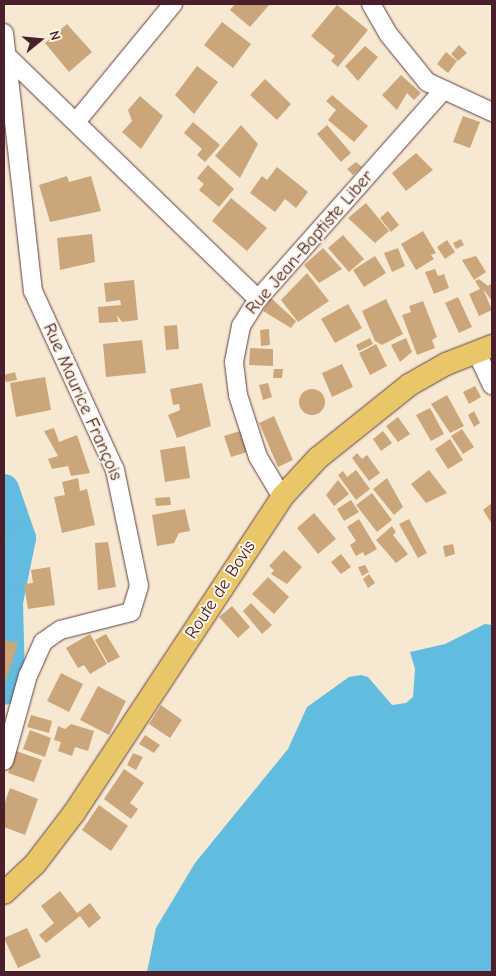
<!DOCTYPE html>
<html>
<head>
<meta charset="utf-8">
<style>
	body { margin:0 }
	#map { position:relative; width:496px; height:976px; overflow:hidden; background:#f7e9d1; font-family:"Comic Neue",sans-serif }
	div>[style] { position:absolute }
	.water>* { inset:0; background:#62bce0 }
	.river>* { height:30px; margin:-15px; padding:0 15px; transform-origin:15px; border-radius:15px; background:#62bce0 }
	.building>* { inset:0; background:#cba67b }
	.round { border-radius:50% }
	.roads { filter:drop-shadow(0 0 1px #643d44) drop-shadow(0 0 1px #643d44) }
	.minor>* { height:18px; margin:-9px; padding:0 9px; transform-origin:9px; border-radius:9px; background:#fff }
	.major>* { height:22px; margin:-11px; padding:0 11px; transform-origin:11px; border-radius:11px; background:#e9c769 }
	span { translate:-50% -50%; white-space:nowrap; text-align:center; line-height:1.15; -webkit-text-stroke:4px #fcf5e5; paint-order:stroke }
	.street-label { font-size:18px; color:#4a1f2b }
	.frame { position:absolute; inset:0; border:5px solid #4a1f2b; pointer-events:none }
	.north { position:absolute; left:15px; top:15px; width:50px; height:50px; -webkit-text-stroke:4px #fcf5e5; paint-order:stroke; rotate:73deg; font-size:14px; font-weight:700; line-height:20px; text-align:center; color:#4a1f2b }
	.north::after { content:''; display:block; margin:auto; width:18px; height:22px; background:#4a1f2b; clip-path:polygon(50% 0,100% 100%,50% 72%,0 100%) }
</style>
</head>
<body>
<div id="map">
	<div class="water">
		<div style="clip-path:polygon(485px 624px,492px 625px,492px 972px,147px 972px,156px 928px,195px 863px,288px 749px,307px 707px,349px 677px,361px 675px,368px 677px,392px 705px,406px 703px,413px 697px,415px 669px,410px 652px,445px 644px)"></div>
	</div>
	<div class="river">
		<div style="left:4px;top:489px;width:52px;rotate:70.9deg"></div>
		<div style="left:21px;top:538px;width:65px;rotate:101.5deg"></div>
		<div style="left:8px;top:602px;width:74px;rotate:88.5deg"></div>
		<div style="left:10px;top:676px;width:15px;rotate:113deg"></div>
	</div>
	<div class="building">
		<div style="clip-path:polygon(235px 4px,270px 4px,250px 27px,230px 10px)"></div>
		<div style="clip-path:polygon(337px 5px,368px 30px,338px 67px,331px 61px,335px 56px,311px 36px)"></div>
		<div style="clip-path:polygon(222px 22px,251px 44px,233px 68px,204px 45px)"></div>
		<div style="clip-path:polygon(67px 24px,92px 52px,69px 72px,45px 43px)"></div>
		<div style="clip-path:polygon(459px 45px,467px 53px,458px 61px,451px 54px)"></div>
		<div style="clip-path:polygon(365px 46px,378px 57px,358px 81px,345px 66px)"></div>
		<div style="clip-path:polygon(446px 52px,457px 61px,448px 73px,437px 64px)"></div>
		<div style="clip-path:polygon(197px 66px,218px 82px,194px 114px,175px 95px)"></div>
		<div style="clip-path:polygon(401px 75px,421px 93px,414px 100px,407px 93px,397px 110px,382px 95px)"></div>
		<div style="clip-path:polygon(265px 79px,291px 104px,277px 120px,250px 95px)"></div>
		<div style="clip-path:polygon(332px 95px,368px 126px,354px 142px,328px 120px,336px 110px,326px 101px)"></div>
		<div style="clip-path:polygon(140px 96px,163px 116px,141px 149px,122px 132px,132px 121px,128px 110px)"></div>
		<div style="clip-path:polygon(463px 116px,480px 122px,470px 148px,453px 142px)"></div>
		<div style="clip-path:polygon(193px 122px,220px 145px,205px 162px,197px 155px,202px 149px,184px 133px)"></div>
		<div style="clip-path:polygon(241px 125px,258px 144px,240px 178px,215px 156px)"></div>
		<div style="clip-path:polygon(327px 125px,351px 153px,341px 162px,317px 134px)"></div>
		<div style="clip-path:polygon(416px 153px,433px 170px,406px 191px,392px 173px)"></div>
		<div style="clip-path:polygon(356px 162px,362px 167px,353px 175px,347px 169px)"></div>
		<div style="clip-path:polygon(208px 165px,234px 189px,219px 207px,199px 190px,204px 184px,197px 178px)"></div>
		<div style="clip-path:polygon(277px 167px,308px 192px,296px 208px,285px 199px,275px 212px,250px 193px,262px 176px,267px 180px)"></div>
		<div style="clip-path:polygon(67px 176px,69px 182px,91px 176px,101px 211px,50px 222px,39px 185px)"></div>
		<div style="clip-path:polygon(231px 198px,267px 228px,247px 251px,212px 221px)"></div>
		<div style="clip-path:polygon(366px 203px,389px 231px,375px 243px,348px 218px)"></div>
		<div style="clip-path:polygon(388px 211px,399px 225px,391px 232px,380px 218px)"></div>
		<div style="clip-path:polygon(423px 231px,436px 253px,431px 255px,434px 259px,416px 270px,401px 244px)"></div>
		<div style="clip-path:polygon(92px 234px,95px 262px,60px 270px,57px 238px)"></div>
		<div style="clip-path:polygon(343px 235px,364px 259px,349px 272px,328px 248px)"></div>
		<div style="clip-path:polygon(461px 239px,464px 245px,456px 249px,453px 243px)"></div>
		<div style="clip-path:polygon(447px 240px,455px 252px,445px 259px,437px 247px)"></div>
		<div style="clip-path:polygon(323px 248px,342px 269px,319px 283px,304px 265px)"></div>
		<div style="clip-path:polygon(398px 248px,405px 266px,392px 272px,384px 253px)"></div>
		<div style="clip-path:polygon(375px 256px,386px 273px,364px 287px,353px 270px)"></div>
		<div style="clip-path:polygon(476px 256px,486px 272px,474px 280px,462px 260px)"></div>
		<div style="clip-path:polygon(435px 269px,438px 276px,444px 274px,449px 288px,434px 294px,425px 272px)"></div>
		<div style="clip-path:polygon(307px 273px,329px 301px,298px 322px,281px 300px)"></div>
		<div style="clip-path:polygon(479px 279px,488px 286px,492px 283px,492px 301px,483px 289px,492px 310px,479px 316px,469px 294px,480px 289px,475px 281px)"></div>
		<div style="clip-path:polygon(134px 280px,138px 320px,122px 322px,117px 315px,118px 322px,99px 323px,98px 307px,121px 305px,120px 300px,106px 302px,104px 283px)"></div>
		<div style="clip-path:polygon(458px 297px,472px 327px,459px 333px,445px 303px)"></div>
		<div style="clip-path:polygon(271px 298px,296px 321px,291px 328px,263px 311px)"></div>
		<div style="clip-path:polygon(386px 299px,403px 334px,382px 345px,375px 341px,362px 311px)"></div>
		<div style="clip-path:polygon(423px 301px,437px 337px,432px 340px,435px 348px,417px 355px,402px 315px,411px 312px,409px 306px)"></div>
		<div style="clip-path:polygon(348px 304px,362px 328px,335px 343px,321px 319px)"></div>
		<div style="clip-path:polygon(177px 325px,179px 349px,166px 350px,164px 326px)"></div>
		<div style="clip-path:polygon(269px 329px,270px 345px,261px 346px,260px 330px)"></div>
		<div style="clip-path:polygon(370px 338px,373px 344px,359px 351px,356px 345px)"></div>
		<div style="clip-path:polygon(406px 338px,412px 352px,400px 362px,391px 345px)"></div>
		<div style="clip-path:polygon(142px 340px,146px 373px,106px 377px,103px 344px)"></div>
		<div style="clip-path:polygon(376px 344px,387px 366px,370px 375px,359px 353px)"></div>
		<div style="clip-path:polygon(250px 348px,273px 349px,273px 366px,249px 365px)"></div>
		<div style="clip-path:polygon(342px 364px,353px 387px,332px 397px,322px 373px)"></div>
		<div style="clip-path:polygon(274px 369px,283px 369px,282px 378px,273px 378px)"></div>
		<div style="clip-path:polygon(15px 372px,17px 380px,6px 382px,4px 375px)"></div>
		<div style="clip-path:polygon(45px 377px,51px 410px,16px 417px,10px 383px)"></div>
		<div style="clip-path:polygon(202px 383px,211px 426px,177px 438px,168px 415px,180px 410px,179px 404px,173px 405px,170px 389px)"></div>
		<div style="clip-path:polygon(268px 383px,272px 397px,263px 400px,259px 385px)"></div>
		<div style="clip-path:polygon(475px 386px,481px 397px,469px 404px,463px 392px)"></div>
		<div class="round" style="left:299px;top:389px;width:26px;height:26px"></div>
		<div style="clip-path:polygon(447px 395px,464px 426px,450px 433px,431px 404px)"></div>
		<div style="clip-path:polygon(430px 408px,444px 434px,431px 441px,416px 415px)"></div>
		<div style="clip-path:polygon(474px 411px,480px 423px,474px 427px,468px 415px)"></div>
		<div style="clip-path:polygon(274px 416px,293px 460px,278px 467px,259px 423px)"></div>
		<div style="clip-path:polygon(398px 417px,410px 434px,398px 442px,386px 426px)"></div>
		<div style="clip-path:polygon(54px 428px,59px 442px,77px 435px,90px 473px,71px 476px,68px 466px,52px 469px,48px 459px,58px 456px,44px 431px)"></div>
		<div style="clip-path:polygon(462px 429px,474px 447px,463px 454px,451px 436px)"></div>
		<div style="clip-path:polygon(240px 431px,247px 452px,231px 457px,224px 436px)"></div>
		<div style="clip-path:polygon(383px 431px,392px 443px,381px 451px,373px 439px)"></div>
		<div style="clip-path:polygon(450px 439px,463px 460px,448px 469px,435px 449px)"></div>
		<div style="clip-path:polygon(185px 446px,190px 478px,165px 482px,160px 450px)"></div>
		<div style="clip-path:polygon(357px 453px,362px 459px,367px 455px,380px 473px,369px 481px,352px 458px)"></div>
		<div style="clip-path:polygon(356px 470px,370px 489px,356px 500px,338px 475px,343px 471px,347px 477px)"></div>
		<div style="clip-path:polygon(429px 470px,447px 493px,426px 503px,411px 484px)"></div>
		<div style="clip-path:polygon(78px 478px,80px 491px,87px 489px,95px 525px,62px 533px,54px 497px,65px 495px,62px 482px)"></div>
		<div style="clip-path:polygon(387px 478px,403px 507px,394px 515px,373px 489px)"></div>
		<div style="clip-path:polygon(338px 480px,349px 494px,334px 506px,326px 495px)"></div>
		<div style="clip-path:polygon(372px 493px,392px 520px,377px 532px,356px 505px)"></div>
		<div style="clip-path:polygon(170px 497px,171px 505px,156px 506px,155px 498px)"></div>
		<div style="clip-path:polygon(351px 500px,359px 512px,344px 521px,337px 509px)"></div>
		<div style="clip-path:polygon(492px 503px,492px 524px,483px 510px)"></div>
		<div style="clip-path:polygon(185px 509px,190px 531px,179px 533px,174px 543px,157px 546px,152px 515px)"></div>
		<div style="clip-path:polygon(314px 513px,336px 539px,318px 554px,297px 528px)"></div>
		<div style="clip-path:polygon(359px 519px,377px 549px,365px 556px,363px 552px,356px 556px,350px 545px,356px 541px,347px 527px)"></div>
		<div style="clip-path:polygon(409px 519px,427px 553px,418px 558px,399px 524px)"></div>
		<div style="clip-path:polygon(392px 526px,396px 532px,393px 535px,408px 554px,396px 563px,376px 540px)"></div>
		<div style="clip-path:polygon(108px 542px,116px 587px,98px 590px,95px 543px)"></div>
		<div style="clip-path:polygon(453px 544px,455px 554px,445px 557px,443px 546px)"></div>
		<div style="clip-path:polygon(284px 550px,302px 567px,287px 584px,271px 574px,274px 570px,269px 566px)"></div>
		<div style="clip-path:polygon(341px 554px,351px 567px,341px 574px,331px 562px)"></div>
		<div style="clip-path:polygon(365px 565px,369px 572px,362px 576px,358px 567px)"></div>
		<div style="clip-path:polygon(50px 567px,55px 605px,28px 609px,24px 584px,33px 583px,31px 570px)"></div>
		<div style="clip-path:polygon(369px 574px,375px 583px,368px 588px,363px 579px)"></div>
		<div style="clip-path:polygon(268px 577px,289px 597px,274px 614px,252px 594px)"></div>
		<div style="clip-path:polygon(251px 603px,272px 625px,262px 634px,243px 611px)"></div>
		<div style="clip-path:polygon(232px 606px,250px 627px,238px 638px,219px 617px)"></div>
		<div style="clip-path:polygon(90px 634px,107px 664px,90px 674px,84px 665px,78px 668px,66px 648px)"></div>
		<div style="clip-path:polygon(106px 634px,120px 657px,108px 663px,95px 640px)"></div>
		<div style="clip-path:polygon(4px 640px,18px 643px,4px 687px)"></div>
		<div style="clip-path:polygon(61px 673px,83px 684px,69px 712px,47px 701px)"></div>
		<div style="clip-path:polygon(98px 686px,126px 701px,109px 735px,80px 720px)"></div>
		<div style="clip-path:polygon(161px 705px,182px 720px,170px 738px,149px 724px)"></div>
		<div style="clip-path:polygon(31px 715px,52px 721px,49px 733px,27px 727px)"></div>
		<div style="clip-path:polygon(71px 724px,94px 731px,88px 751px,75px 747px,72px 756px,58px 751px,61px 742px,54px 740px,58px 726px,65px 729px)"></div>
		<div style="clip-path:polygon(30px 730px,51px 738px,45px 757px,23px 749px)"></div>
		<div style="clip-path:polygon(145px 735px,160px 745px,154px 753px,139px 744px)"></div>
		<div style="clip-path:polygon(16px 751px,42px 760px,34px 782px,8px 773px)"></div>
		<div style="clip-path:polygon(133px 753px,143px 757px,136px 770px,127px 765px)"></div>
		<div style="clip-path:polygon(124px 769px,144px 783px,130px 803px,138px 809px,131px 819px,104px 799px)"></div>
		<div style="clip-path:polygon(10px 788px,38px 799px,25px 835px,4px 827px,4px 805px)"></div>
		<div style="clip-path:polygon(99px 805px,128px 826px,111px 851px,82px 830px)"></div>
		<div style="clip-path:polygon(60px 891px,77px 913px,90px 903px,101px 918px,89px 928px,80px 916px,46px 943px,39px 935px,54px 923px,41px 906px)"></div>
		<div style="clip-path:polygon(27px 928px,41px 957px,18px 968px,4px 938px)"></div>
	</div>
	<div class="roads">
		<div class="minor">
			<div style="left:371px;top:4px;width:36px;rotate:60deg"></div>
			<div style="left:389px;top:35px;width:60px;rotate:51deg"></div>
			<div style="left:427px;top:82px;width:72px;rotate:24.8deg"></div>
			<div style="left:4px;top:33px;width:260px;rotate:83.6deg"></div>
			<div style="left:33px;top:291px;width:197px;rotate:65.4deg"></div>
			<div style="left:115px;top:470px;width:118px;rotate:78.3deg"></div>
			<div style="left:139px;top:586px;width:27px;rotate:107deg"></div>
			<div style="left:131px;top:612px;width:73px;rotate:165.8deg"></div>
			<div style="left:60px;top:630px;width:21px;rotate:145deg"></div>
			<div style="left:43px;top:642px;width:36px;rotate:114deg"></div>
			<div style="left:28px;top:675px;width:89px;rotate:105.6deg"></div>
			<div style="left:6px;top:55px;width:351px;rotate:44.1deg"></div>
			<div style="left:76px;top:122px;width:153px;rotate:-50.6deg"></div>
			<div style="left:476px;top:351px;width:38px;rotate:65deg"></div>
			<div style="left:282px;top:497px;width:47px;rotate:-121deg"></div>
			<div style="left:258px;top:457px;width:65px;rotate:-107.9deg"></div>
			<div style="left:238px;top:395px;width:33px;rotate:-97deg"></div>
			<div style="left:234px;top:362px;width:37px;rotate:-79deg"></div>
			<div style="left:241px;top:326px;width:32px;rotate:-58deg"></div>
			<div style="left:258px;top:299px;width:277px;rotate:-48.4deg"></div>
		</div>
		<div class="major">
			<div style="left:4px;top:893px;width:42px;rotate:-43.1deg"></div>
			<div style="left:35px;top:864px;width:64px;rotate:-52.6deg"></div>
			<div style="left:74px;top:813px;width:378px;rotate:-56.6deg"></div>
			<div style="left:282px;top:497px;width:53px;rotate:-47.3deg"></div>
			<div style="left:318px;top:458px;width:117px;rotate:-38.7deg"></div>
			<div style="left:409px;top:385px;width:43px;rotate:-29.6deg"></div>
			<div style="left:446px;top:364px;width:49px;rotate:-21.4deg"></div>
		</div>
	</div>
	<div class="street-label">
		<span style="left:310px;top:243px;rotate:-49deg">Rue Jean-Baptiste Liber</span>
		<span style="left:82px;top:402px;rotate:66deg">Rue Maurice François</span>
		<span style="left:221px;top:590px;rotate:-57deg">Route de Bovis</span>
	</div>
	<div class="frame"></div>
	<div class="north">N</div>
</div>
</body>
</html>
